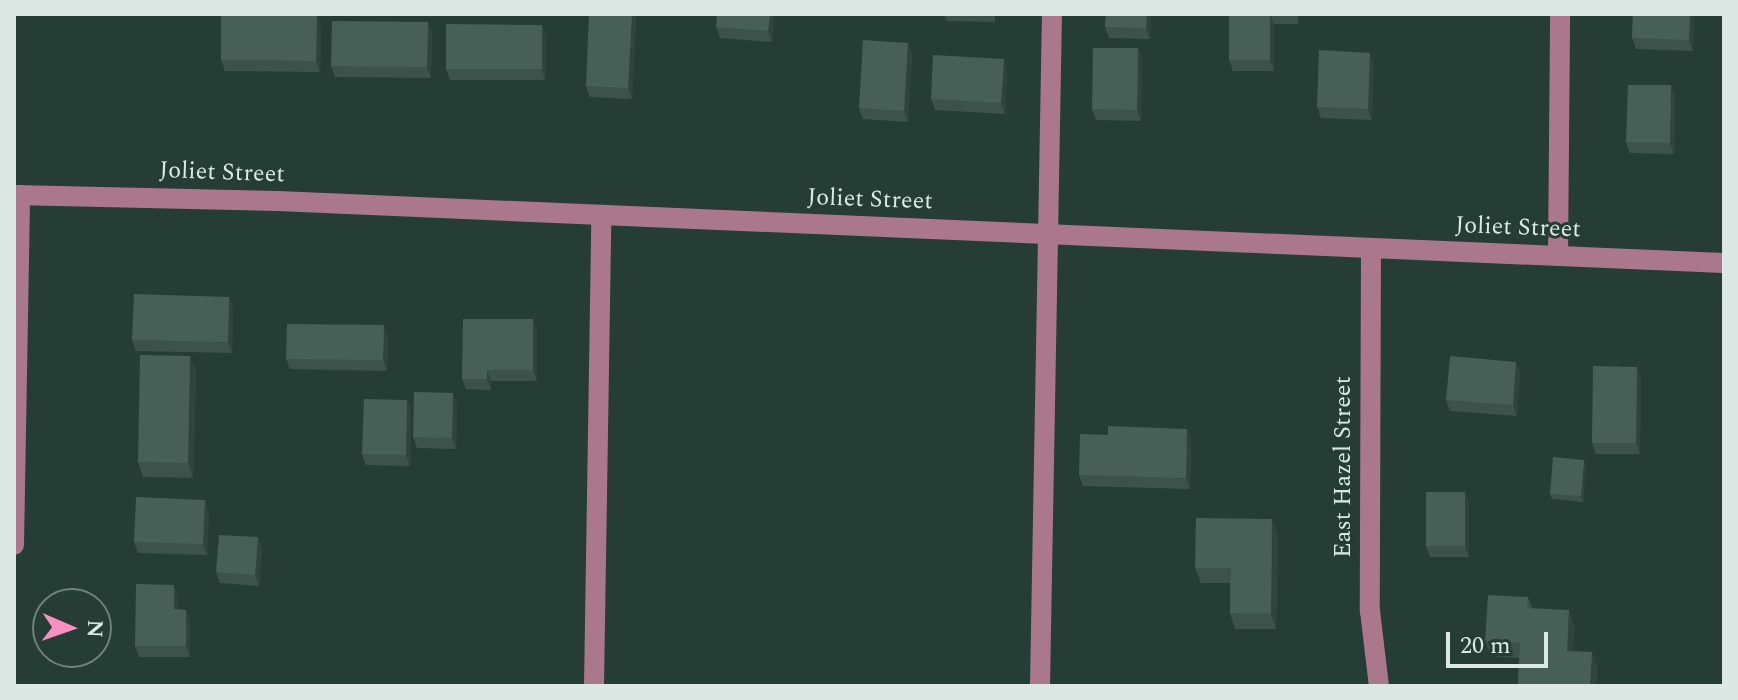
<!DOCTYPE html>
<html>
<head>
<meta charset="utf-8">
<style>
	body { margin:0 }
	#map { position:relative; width:1738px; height:700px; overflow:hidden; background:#263d36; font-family:Spectral,serif }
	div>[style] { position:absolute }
	.minor>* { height:20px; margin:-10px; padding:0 10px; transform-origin:10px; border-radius:10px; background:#ab778d }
	.wall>* { inset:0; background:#3d524b }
	.shaded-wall>* { inset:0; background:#32423d }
	.building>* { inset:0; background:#475f57 }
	span { translate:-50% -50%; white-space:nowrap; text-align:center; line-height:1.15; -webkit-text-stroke:6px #263d36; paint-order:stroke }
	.street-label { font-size:24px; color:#dbe8e3 }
	.frame { position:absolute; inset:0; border:16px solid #dbe8e3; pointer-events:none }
	.north { position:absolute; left:32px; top:588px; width:80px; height:80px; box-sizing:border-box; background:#263d36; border:2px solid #6e817b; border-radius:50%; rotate:92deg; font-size:22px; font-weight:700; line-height:32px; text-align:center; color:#dbe8e3 }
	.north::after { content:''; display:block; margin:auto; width:28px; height:36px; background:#fc8fc1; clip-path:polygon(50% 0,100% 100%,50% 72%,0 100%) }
	.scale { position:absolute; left:1446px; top:632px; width:102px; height:36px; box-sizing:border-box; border:4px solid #dbe8e3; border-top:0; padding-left:10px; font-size:24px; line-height:28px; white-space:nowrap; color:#dbe8e3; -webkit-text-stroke:6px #263d36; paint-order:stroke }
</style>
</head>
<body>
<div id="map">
	<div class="minor">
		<div style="left:14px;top:195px;width:264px;rotate:1.3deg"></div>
		<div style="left:278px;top:201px;width:1447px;rotate:2.46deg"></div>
		<div style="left:1371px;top:248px;width:363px;rotate:90.2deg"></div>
		<div style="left:1370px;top:611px;width:76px;rotate:83.2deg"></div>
		<div style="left:1558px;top:256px;width:242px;rotate:-89.5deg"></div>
		<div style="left:14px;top:545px;width:350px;rotate:-89deg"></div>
		<div style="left:594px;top:686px;width:471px;rotate:-89.1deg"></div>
		<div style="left:1040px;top:686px;width:672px;rotate:-88.98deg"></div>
	</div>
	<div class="wall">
		<div style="clip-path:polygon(774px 14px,772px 42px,720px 38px,716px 27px)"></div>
		<div style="clip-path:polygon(944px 14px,995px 14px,995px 22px,947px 21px)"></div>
		<div style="clip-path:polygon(1106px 14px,1151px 14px,1150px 39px,1109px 38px,1105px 27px)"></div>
		<div style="clip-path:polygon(1229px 14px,1298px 14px,1298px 24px,1274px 24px,1274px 71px,1233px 71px,1229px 60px)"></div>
		<div style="clip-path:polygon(1633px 14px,1694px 14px,1693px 51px,1636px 49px,1632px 38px)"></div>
		<div style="clip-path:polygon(636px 16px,632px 99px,590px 97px,586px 86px)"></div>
		<div style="clip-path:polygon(428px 22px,432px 33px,431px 78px,335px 77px,331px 66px)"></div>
		<div style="clip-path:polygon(542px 25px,546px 36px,545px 80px,450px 80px,446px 69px)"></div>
		<div style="clip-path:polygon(321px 26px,320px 72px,225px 71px,221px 60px)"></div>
		<div style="clip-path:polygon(1138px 48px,1142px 59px,1141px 121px,1096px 120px,1092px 109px)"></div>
		<div style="clip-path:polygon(912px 54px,908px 122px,863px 119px,859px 108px)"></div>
		<div style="clip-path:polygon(1374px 64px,1372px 120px,1321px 118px,1317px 107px)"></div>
		<div style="clip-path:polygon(1007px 70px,1005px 114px,935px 110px,931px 99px)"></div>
		<div style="clip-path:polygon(1671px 85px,1675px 96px,1674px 154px,1630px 153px,1626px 142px)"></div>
		<div style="clip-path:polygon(229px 297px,233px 308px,232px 353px,136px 351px,132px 340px)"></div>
		<div style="clip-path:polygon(533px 319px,537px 330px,537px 381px,491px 381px,491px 390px,466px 389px,462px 379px)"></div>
		<div style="clip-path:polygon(388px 336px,387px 371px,290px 369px,286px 359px)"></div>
		<div style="clip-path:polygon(190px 356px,196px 371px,193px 478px,143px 477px,138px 462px)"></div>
		<div style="clip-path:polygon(1516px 362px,1520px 372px,1517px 416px,1450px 411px,1446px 400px)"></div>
		<div style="clip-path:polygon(1637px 367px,1641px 378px,1640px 454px,1596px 454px,1592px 443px)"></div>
		<div style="clip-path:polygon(407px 400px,411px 411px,410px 466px,366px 465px,362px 454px)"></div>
		<div style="clip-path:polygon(457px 404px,456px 449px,417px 448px,413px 437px)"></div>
		<div style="clip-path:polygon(1187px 429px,1191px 440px,1190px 489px,1083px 486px,1079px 475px,1108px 435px)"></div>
		<div style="clip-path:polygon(1584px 460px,1586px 466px,1583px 502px,1552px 499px,1550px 494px)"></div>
		<div style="clip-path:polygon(1465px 492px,1469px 503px,1469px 557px,1430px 557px,1426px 546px)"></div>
		<div style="clip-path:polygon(209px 511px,207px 555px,138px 553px,134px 542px)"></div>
		<div style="clip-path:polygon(1278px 535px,1276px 629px,1235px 629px,1230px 613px,1230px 583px,1201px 583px,1195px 568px)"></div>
		<div style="clip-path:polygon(258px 537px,262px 548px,259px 586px,220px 583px,216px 572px)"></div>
		<div style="clip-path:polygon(178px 596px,178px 609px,186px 610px,190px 621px,190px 657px,139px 657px,135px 646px)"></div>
		<div style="clip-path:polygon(1528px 597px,1532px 608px,1574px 625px,1573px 651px,1592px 652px,1597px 667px,1596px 686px,1518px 686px,1519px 658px,1491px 656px,1485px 641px)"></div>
	</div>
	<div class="shaded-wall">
		<div style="clip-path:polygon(632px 14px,635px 14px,636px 16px,632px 99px,628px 88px)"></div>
		<div style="clip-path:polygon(770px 14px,774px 14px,772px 42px,768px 31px)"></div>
		<div style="clip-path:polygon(1147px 14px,1151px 14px,1150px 39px,1146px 28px)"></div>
		<div style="clip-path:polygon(1270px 14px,1274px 24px,1274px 71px,1270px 60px)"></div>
		<div style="clip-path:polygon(1690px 14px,1694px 14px,1693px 51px,1689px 40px)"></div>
		<div style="clip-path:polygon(317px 15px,321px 26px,320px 72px,316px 61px)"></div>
		<div style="clip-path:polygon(428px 22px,432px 33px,431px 78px,427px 67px)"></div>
		<div style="clip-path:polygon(542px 25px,546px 36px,545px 80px,542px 69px)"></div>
		<div style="clip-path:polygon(908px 43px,912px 54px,908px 122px,904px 111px)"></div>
		<div style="clip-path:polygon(1138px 48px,1142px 59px,1141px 121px,1137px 110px)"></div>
		<div style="clip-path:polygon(1370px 53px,1374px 64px,1372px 120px,1368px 109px)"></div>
		<div style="clip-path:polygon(1004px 59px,1007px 70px,1005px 114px,1001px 103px)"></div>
		<div style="clip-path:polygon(1671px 85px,1675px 96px,1674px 154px,1670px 143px)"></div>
		<div style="clip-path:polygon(229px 297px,233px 308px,232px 353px,228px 342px)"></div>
		<div style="clip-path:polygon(533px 319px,537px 330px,537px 381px,533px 370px)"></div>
		<div style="clip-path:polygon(384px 325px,388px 336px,387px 371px,383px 360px)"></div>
		<div style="clip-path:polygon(190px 356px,196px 371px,193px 478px,188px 463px)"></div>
		<div style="clip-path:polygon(1516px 362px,1520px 372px,1517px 416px,1513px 405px)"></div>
		<div style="clip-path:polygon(1637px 367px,1641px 378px,1640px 454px,1636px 443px)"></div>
		<div style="clip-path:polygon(487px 370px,491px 381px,491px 390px,487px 379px)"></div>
		<div style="clip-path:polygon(453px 393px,457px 404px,456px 449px,452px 438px)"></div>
		<div style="clip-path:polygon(407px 400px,411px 411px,410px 466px,406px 455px)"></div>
		<div style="clip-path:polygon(1187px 429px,1191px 440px,1190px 489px,1186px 478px)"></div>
		<div style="clip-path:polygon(1584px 460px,1586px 466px,1583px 502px,1581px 496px)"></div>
		<div style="clip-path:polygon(1465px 492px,1469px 503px,1469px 557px,1465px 546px)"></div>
		<div style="clip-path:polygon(205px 500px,209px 511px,207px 555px,203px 544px)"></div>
		<div style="clip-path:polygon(1272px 519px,1278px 535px,1276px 629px,1271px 614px)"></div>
		<div style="clip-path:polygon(258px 537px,262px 548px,259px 586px,255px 575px)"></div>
		<div style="clip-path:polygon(174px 585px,178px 596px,178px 620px,174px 609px)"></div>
		<div style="clip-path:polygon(186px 610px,190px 621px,190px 657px,186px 646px)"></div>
		<div style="clip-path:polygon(1569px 610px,1574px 625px,1572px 666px,1567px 651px)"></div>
		<div style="clip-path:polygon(1592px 652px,1597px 667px,1596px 686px,1590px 686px)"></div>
	</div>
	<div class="building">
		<div style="clip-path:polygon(589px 14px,632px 14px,628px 88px,586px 86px)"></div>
		<div style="clip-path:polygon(717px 14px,770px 14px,768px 31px,716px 27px)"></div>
		<div style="clip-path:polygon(1106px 14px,1147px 14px,1146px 28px,1105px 27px)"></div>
		<div style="clip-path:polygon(1229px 14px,1270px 14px,1270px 60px,1229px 60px)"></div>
		<div style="clip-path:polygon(1633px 14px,1690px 14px,1689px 40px,1632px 38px)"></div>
		<div style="clip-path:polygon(221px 15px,317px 15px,316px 61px,221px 60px)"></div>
		<div style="clip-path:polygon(332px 21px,428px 22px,427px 67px,331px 66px)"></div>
		<div style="clip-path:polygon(446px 24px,542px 25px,542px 69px,446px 69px)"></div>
		<div style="clip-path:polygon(863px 40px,908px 43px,904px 111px,859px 108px)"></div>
		<div style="clip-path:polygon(1093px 48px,1138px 48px,1137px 110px,1092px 109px)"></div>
		<div style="clip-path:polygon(1319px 50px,1370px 53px,1368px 109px,1317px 107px)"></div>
		<div style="clip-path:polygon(933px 55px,1004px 59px,1001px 103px,931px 99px)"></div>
		<div style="clip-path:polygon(1628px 85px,1671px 85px,1670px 143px,1626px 142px)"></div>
		<div style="clip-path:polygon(134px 294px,229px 297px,228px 342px,132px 340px)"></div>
		<div style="clip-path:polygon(463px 319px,533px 319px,533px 370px,487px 370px,487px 379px,462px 379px)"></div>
		<div style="clip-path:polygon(287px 324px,384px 325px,383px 360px,286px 359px)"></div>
		<div style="clip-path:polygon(140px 355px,190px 356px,188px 463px,138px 462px)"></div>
		<div style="clip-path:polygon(1450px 356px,1516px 362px,1513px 405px,1446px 400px)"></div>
		<div style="clip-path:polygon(1593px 366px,1637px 367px,1636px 443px,1592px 443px)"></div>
		<div style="clip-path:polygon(414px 392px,453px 393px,452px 438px,413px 437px)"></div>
		<div style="clip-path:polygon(364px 399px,407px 400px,406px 455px,362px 454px)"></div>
		<div style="clip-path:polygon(1108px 426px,1187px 429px,1186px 478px,1079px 475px,1080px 434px,1108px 435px)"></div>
		<div style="clip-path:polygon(1553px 457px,1584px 460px,1581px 496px,1550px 494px)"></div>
		<div style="clip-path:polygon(1426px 492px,1465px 492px,1465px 546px,1426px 546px)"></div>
		<div style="clip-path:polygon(136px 497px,205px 500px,203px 544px,134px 542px)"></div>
		<div style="clip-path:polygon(1196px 518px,1272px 519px,1271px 614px,1230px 613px,1231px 568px,1195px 568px)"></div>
		<div style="clip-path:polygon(219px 535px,258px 537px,255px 575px,216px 572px)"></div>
		<div style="clip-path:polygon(136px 584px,174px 585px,174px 609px,186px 610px,186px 646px,135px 646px)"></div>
		<div style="clip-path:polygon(1488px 595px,1528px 597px,1527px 608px,1569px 610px,1567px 651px,1592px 652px,1590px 686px,1518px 686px,1520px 643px,1485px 641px)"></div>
	</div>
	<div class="street-label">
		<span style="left:222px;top:173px;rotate:2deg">Joliet Street</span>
		<span style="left:870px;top:200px;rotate:2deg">Joliet Street</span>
		<span style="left:1518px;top:228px;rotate:2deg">Joliet Street</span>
		<span style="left:1344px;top:467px;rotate:-90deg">East Hazel Street</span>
	</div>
	<div class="frame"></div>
	<div class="north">N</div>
	<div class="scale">20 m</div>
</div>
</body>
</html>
